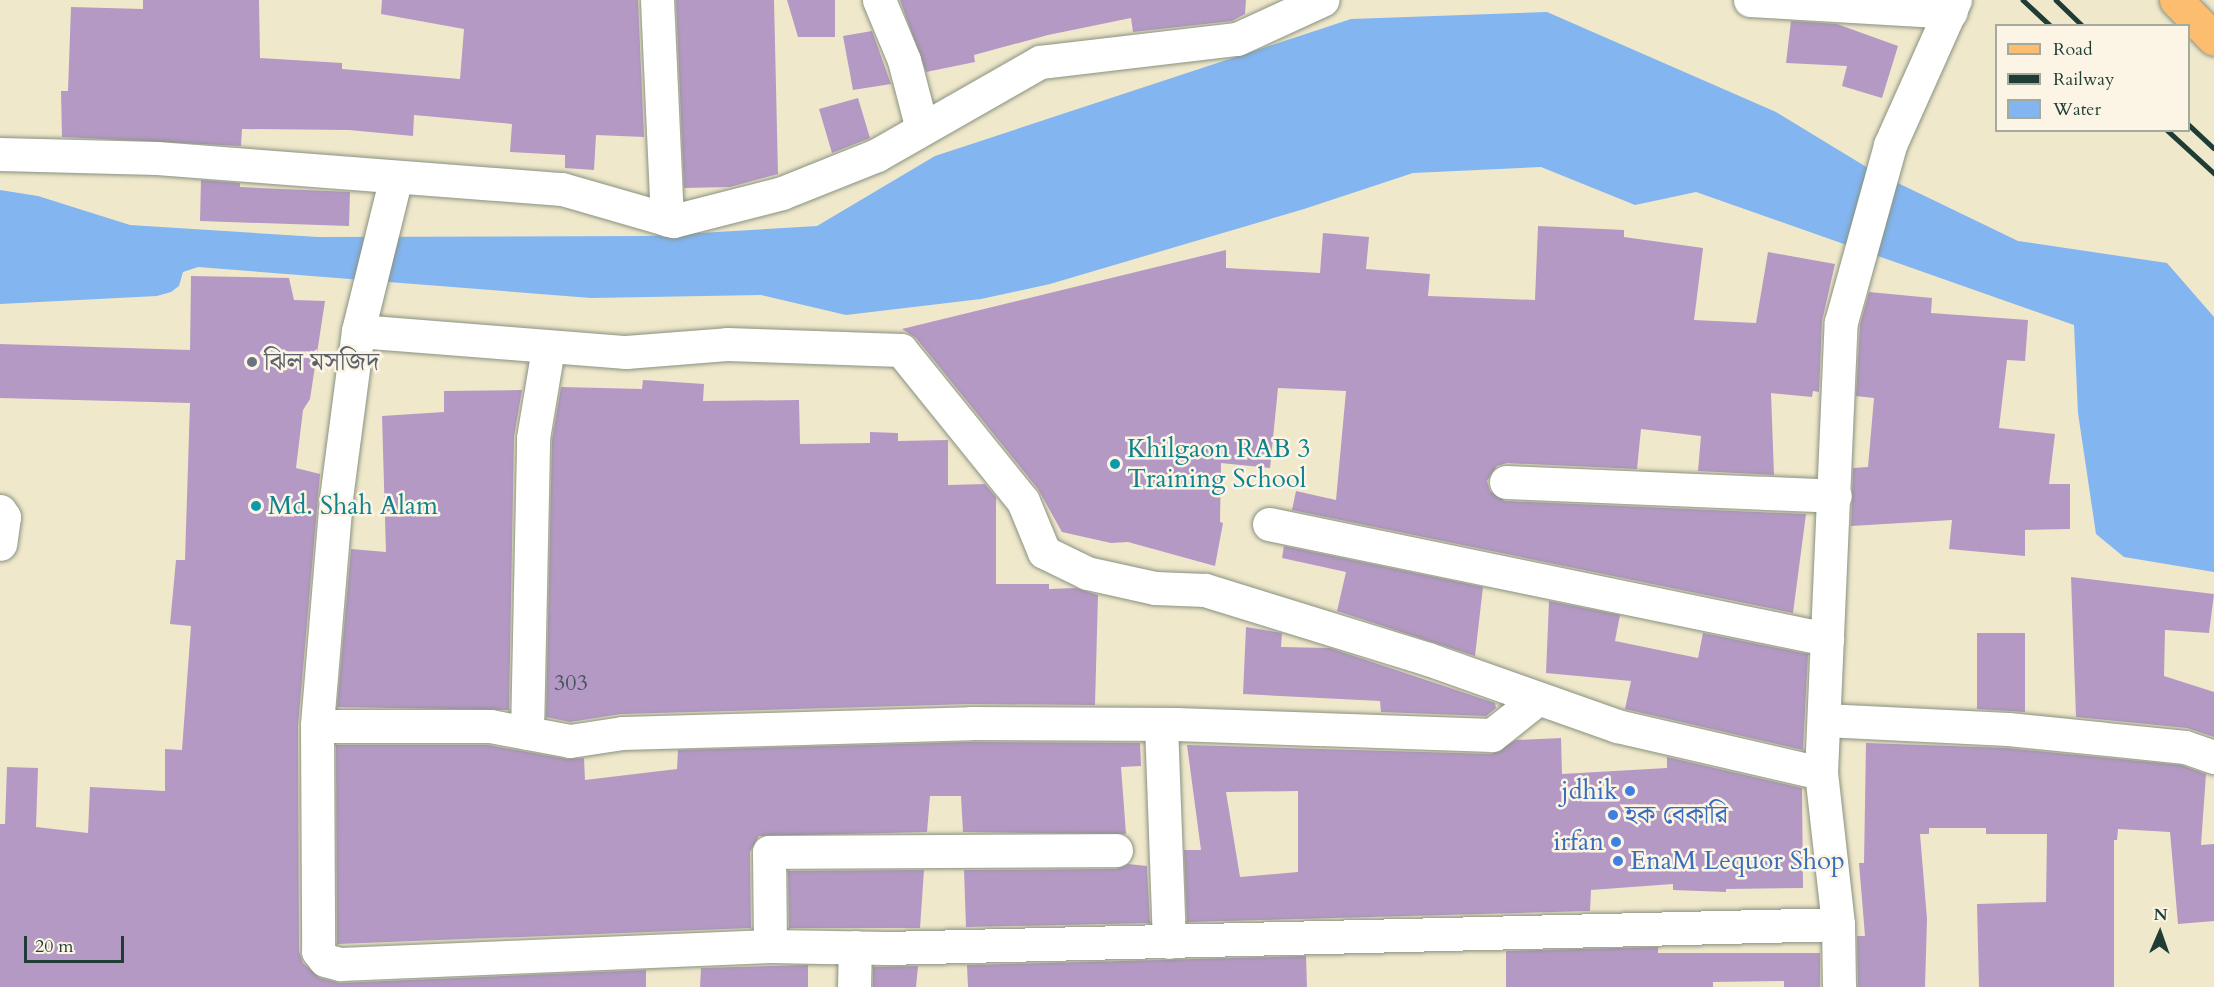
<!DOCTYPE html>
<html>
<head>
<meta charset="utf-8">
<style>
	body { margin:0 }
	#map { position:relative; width:2214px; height:987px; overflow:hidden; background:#f0e8cb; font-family:Cardo,"Noto Serif Bengali",serif }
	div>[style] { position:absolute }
	.water>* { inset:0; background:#83b5f0 }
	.building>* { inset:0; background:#b499c4 }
	.roads { filter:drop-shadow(0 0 2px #889280) drop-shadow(0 0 2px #889280) }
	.minor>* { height:33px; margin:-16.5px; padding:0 16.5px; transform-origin:16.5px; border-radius:16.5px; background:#fff }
	.major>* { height:33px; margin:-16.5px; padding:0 16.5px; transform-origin:16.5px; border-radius:16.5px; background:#fcbd6f }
	.rail>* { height:4.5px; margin:-2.25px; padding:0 2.25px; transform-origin:2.25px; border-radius:2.25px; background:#1f3d34 }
	.dots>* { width:16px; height:16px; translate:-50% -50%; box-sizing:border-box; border:3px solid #fcf5e5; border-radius:50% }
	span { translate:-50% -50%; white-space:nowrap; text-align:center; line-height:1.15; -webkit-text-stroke:5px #fcf5e5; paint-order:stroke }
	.number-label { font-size:22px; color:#445458 }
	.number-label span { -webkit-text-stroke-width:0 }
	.worship-label { font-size:26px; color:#5b616d }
	.left { translate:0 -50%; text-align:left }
	.culture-label { font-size:26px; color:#0d838f }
	.shop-label { font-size:26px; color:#366cbe }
	.right { translate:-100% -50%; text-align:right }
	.legend { position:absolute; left:1995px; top:24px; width:195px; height:108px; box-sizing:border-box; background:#fcf5e5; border:2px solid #a4ab9e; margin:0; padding:8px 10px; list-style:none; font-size:18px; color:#1f3d34 }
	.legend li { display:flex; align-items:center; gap:12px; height:30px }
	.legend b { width:30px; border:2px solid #a4ab9e }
	.north { position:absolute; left:2130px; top:903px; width:60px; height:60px; -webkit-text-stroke:4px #fcf5e5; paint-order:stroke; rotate:2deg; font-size:16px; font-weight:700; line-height:24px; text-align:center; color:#1f3d34 }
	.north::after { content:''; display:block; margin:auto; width:21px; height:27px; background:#1f3d34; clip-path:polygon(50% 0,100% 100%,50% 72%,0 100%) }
	.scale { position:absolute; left:24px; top:936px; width:100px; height:27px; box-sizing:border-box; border:3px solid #1f3d34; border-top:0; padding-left:8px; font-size:18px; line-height:21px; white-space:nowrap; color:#1f3d34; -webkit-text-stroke:4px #fcf5e5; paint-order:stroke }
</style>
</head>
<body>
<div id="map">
	<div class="water">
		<div style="clip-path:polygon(1547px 12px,1776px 112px,1873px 171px,2018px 241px,2167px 263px,2214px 317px,2214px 572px,2124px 557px,2096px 534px,2078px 413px,2074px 325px,1696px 192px,1635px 205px,1541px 167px,1413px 173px,1304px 209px,1050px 284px,981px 299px,846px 315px,761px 295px,591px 298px,198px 267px,183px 272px,179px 286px,171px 292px,157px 296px,0 304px,0 190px,38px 196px,130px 225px,318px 237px,649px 236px,817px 226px,935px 156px,1351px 19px)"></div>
	</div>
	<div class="building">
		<div style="clip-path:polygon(143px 0,259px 0,260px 58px,342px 63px,342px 69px,460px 79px,464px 29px,381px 14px,382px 0,638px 0,644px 137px,596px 135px,594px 170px,565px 168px,565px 155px,510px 152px,512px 124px,414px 115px,413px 136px,349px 130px,242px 129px,241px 146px,62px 137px,61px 91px,68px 91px,71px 7px,143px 9px)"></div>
		<div style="clip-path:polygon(676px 0,774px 0,778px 174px,730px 187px,684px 188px)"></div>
		<div style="clip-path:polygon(787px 0,835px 0,835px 37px,798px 37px)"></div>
		<div style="clip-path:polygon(900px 0,1246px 0,1245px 14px,1232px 21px,1133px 32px,1131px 18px,1048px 35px,974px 55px,975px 62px,926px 72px)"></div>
		<div style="clip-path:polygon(1791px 21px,1837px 24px,1898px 46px,1882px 98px,1842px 86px,1847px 66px,1786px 63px)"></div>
		<div style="clip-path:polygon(872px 31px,891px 84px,853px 90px,843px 36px)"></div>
		<div style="clip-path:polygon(858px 98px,870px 138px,832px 153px,819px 109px)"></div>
		<div style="clip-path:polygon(201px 180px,240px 183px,240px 187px,350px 192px,349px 226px,200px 221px)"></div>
		<div style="clip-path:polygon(1538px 226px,1624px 230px,1624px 237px,1703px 248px,1694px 320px,1756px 323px,1768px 252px,1835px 264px,1822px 321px,1819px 392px,1813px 391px,1812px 397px,1771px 393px,1774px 475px,1698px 471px,1701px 436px,1641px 429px,1637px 469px,1507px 463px,1497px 466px,1487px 481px,1490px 491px,1505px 501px,1806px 514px,1793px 613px,1292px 510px,1296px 491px,1336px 500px,1346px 391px,1278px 388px,1270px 468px,1221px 463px,1220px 522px,1223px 523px,1215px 566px,1128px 542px,1111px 543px,1062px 532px,1038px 489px,916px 338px,902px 329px,1226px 250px,1226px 268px,1320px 273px,1323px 233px,1369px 237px,1366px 269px,1430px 274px,1428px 296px,1535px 300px)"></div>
		<div style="clip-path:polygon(191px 276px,289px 278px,294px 300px,325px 301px,310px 399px,303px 410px,296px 468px,320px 474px,298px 726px,299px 951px,303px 963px,320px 978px,340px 983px,646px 970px,646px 987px,0 987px,0 824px,5px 824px,7px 767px,38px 768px,36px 827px,88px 833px,90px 787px,165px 791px,165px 749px,182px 750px,191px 626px,170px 624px,176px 560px,185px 560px,190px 403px,0 398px,0 344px,190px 350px)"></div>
		<div style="clip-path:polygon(1869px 292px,1932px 298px,1931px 313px,2028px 320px,2025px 361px,2007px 360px,1999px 428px,2055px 434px,2049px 484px,2070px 484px,2070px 529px,2025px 530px,2025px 556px,1949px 549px,1952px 520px,1851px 526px,1853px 468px,1868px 467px,1874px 398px,1856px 396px,1860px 325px)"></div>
		<div style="clip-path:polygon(643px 380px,704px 384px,703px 401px,799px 400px,800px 444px,870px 443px,870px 432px,898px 433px,898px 441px,948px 440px,948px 485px,985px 484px,996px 497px,996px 584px,1049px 584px,1049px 589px,1076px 588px,1098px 595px,1095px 705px,970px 704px,621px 714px,570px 722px,546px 717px,552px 440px,561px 387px,642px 389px)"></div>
		<div style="clip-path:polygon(522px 390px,514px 437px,509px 710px,337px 707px,351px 549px,386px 552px,382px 416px,444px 412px,444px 391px)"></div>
		<div style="clip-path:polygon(1284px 546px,1483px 587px,1475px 656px,1337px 611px,1346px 572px,1282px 558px)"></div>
		<div style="clip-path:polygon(2071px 577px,2214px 594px,2209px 633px,2165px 630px,2164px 676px,2214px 692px,2214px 737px,2187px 728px,2076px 717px)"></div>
		<div style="clip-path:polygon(1549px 601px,1620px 615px,1615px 641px,1698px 658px,1703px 633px,1808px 654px,1803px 750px,1625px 709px,1631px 681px,1546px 673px)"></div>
		<div style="clip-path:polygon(1246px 627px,1282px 633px,1281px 647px,1330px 648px,1495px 703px,1496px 708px,1486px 716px,1381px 712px,1380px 701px,1243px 694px)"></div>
		<div style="clip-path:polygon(1977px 633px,2025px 633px,2025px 712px,1977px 709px)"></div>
		<div style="clip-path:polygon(evenodd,1561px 738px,1562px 774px,1667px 768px,1667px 757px,1802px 788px,1803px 888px,1726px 889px,1726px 892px,1673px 890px,1673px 884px,1591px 890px,1590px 911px,1187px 922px,1184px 850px,1201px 850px,1187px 745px,1491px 754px,1516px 740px,1561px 738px,1298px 791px,1298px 872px,1240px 877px,1226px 792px,1298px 791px)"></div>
		<div style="clip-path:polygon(971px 742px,1140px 743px,1141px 766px,1121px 767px,1126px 834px,963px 832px,961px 796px,930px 796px,927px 832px,759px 836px,750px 852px,751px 928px,337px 944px,336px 745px,488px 745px,567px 759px,584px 758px,585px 780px,677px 769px,678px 750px)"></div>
		<div style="clip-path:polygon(1866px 743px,2007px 748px,2181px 765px,2206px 774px,2201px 845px,2214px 844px,2214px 921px,2178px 924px,2170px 832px,2118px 829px,2117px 840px,2114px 840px,2114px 987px,1979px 987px,1977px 904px,2046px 902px,2047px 834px,1986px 834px,1986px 828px,1929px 828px,1929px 834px,1920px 834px,1927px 919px,1925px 987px,1858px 987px,1857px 936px,1865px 936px,1859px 863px,1864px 863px)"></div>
		<div style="clip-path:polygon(1128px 864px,1147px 866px,1150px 923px,966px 927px,964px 870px,1116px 869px)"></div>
		<div style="clip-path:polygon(924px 870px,920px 928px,789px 928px,788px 871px)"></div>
		<div style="clip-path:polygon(1658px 947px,1658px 953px,1820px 953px,1820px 987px,1784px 987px,1784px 981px,1713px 982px,1713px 987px,1506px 987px,1506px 951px)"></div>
		<div style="clip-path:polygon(1306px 956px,1307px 987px,968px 987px,967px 965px)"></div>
		<div style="clip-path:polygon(808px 965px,808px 987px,700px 987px,701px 968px)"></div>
		<div style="clip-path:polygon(918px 966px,916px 987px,873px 987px,873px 967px)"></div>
	</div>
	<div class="roads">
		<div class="minor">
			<div style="left:657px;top:0;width:220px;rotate:87.4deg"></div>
			<div style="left:879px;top:0;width:65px;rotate:67.4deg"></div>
			<div style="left:904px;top:60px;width:71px;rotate:75.4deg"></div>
			<div style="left:1750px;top:0;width:201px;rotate:3.4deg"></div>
			<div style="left:0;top:154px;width:157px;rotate:1.5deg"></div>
			<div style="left:157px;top:158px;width:406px;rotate:4.4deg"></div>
			<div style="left:562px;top:189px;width:116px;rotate:16.1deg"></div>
			<div style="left:673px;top:221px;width:113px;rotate:-14.4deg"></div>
			<div style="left:782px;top:193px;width:102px;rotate:-21.8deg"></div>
			<div style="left:877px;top:155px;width:188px;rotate:-29.7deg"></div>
			<div style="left:1040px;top:62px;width:198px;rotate:-6.7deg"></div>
			<div style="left:1237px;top:39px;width:94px;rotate:-24.6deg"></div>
			<div style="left:396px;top:177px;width:159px;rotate:103.9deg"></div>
			<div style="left:358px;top:331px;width:168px;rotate:97.5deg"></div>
			<div style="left:336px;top:498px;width:229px;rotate:94.8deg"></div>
			<div style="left:317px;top:726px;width:225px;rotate:89.7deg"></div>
			<div style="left:318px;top:951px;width:11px;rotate:52deg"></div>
			<div style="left:325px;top:960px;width:16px;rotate:15deg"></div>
			<div style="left:340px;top:964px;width:430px;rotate:-2.4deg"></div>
			<div style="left:770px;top:946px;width:116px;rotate:1deg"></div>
			<div style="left:886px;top:948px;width:952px;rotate:-1.44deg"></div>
			<div style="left:358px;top:331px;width:269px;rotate:4.5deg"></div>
			<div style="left:626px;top:352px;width:101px;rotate:-4.5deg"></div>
			<div style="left:727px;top:344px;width:174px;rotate:2deg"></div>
			<div style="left:901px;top:350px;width:194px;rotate:51.1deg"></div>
			<div style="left:1023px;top:501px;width:55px;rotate:67.6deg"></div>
			<div style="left:1044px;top:552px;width:48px;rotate:26deg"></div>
			<div style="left:1087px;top:573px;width:70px;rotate:12.4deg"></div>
			<div style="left:1155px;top:588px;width:50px;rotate:2.3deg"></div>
			<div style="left:1205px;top:590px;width:233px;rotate:17.2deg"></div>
			<div style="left:1428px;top:659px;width:201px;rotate:19.5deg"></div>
			<div style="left:1617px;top:726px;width:209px;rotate:13deg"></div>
			<div style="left:1506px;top:482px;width:329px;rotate:2.4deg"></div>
			<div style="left:0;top:511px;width:7px;rotate:56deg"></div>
			<div style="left:4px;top:517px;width:27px;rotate:98deg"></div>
			<div style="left:1269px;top:524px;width:570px;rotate:11.65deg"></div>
			<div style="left:1824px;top:720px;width:184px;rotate:2.8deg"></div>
			<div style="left:2008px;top:729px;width:178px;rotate:5.8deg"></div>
			<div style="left:2185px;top:747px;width:31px;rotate:19deg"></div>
			<div style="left:1161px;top:724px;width:218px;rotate:87.9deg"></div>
			<div style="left:317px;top:726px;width:173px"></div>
			<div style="left:490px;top:726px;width:81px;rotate:10.6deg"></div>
			<div style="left:570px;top:741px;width:53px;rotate:-8.7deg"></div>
			<div style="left:622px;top:733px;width:349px;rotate:-1.6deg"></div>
			<div style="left:971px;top:723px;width:205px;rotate:0.3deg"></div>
			<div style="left:1176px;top:724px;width:316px;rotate:2deg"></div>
			<div style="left:1492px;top:735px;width:56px;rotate:-38.5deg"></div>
			<div style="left:527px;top:733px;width:295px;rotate:-88.8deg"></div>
			<div style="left:533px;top:438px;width:91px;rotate:-80.5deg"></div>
			<div style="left:770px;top:946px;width:94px;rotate:-90.6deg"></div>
			<div style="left:769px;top:852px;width:347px;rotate:-0.3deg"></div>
			<div style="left:854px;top:987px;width:40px;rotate:-88.6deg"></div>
			<div style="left:1839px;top:987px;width:63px;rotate:-90.9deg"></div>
			<div style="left:1838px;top:924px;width:152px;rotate:-96.4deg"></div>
			<div style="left:1821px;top:773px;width:451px;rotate:-87.5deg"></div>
			<div style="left:1841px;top:322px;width:184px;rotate:-74.5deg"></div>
			<div style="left:1890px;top:145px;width:159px;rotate:-65.9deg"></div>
		</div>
		<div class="major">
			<div style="left:2176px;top:0;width:54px;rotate:45.7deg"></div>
		</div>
	</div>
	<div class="rail">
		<div style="left:2023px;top:0;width:38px;rotate:43deg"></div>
		<div style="left:2056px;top:0;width:37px;rotate:44deg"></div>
		<div style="left:2188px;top:124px;width:35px;rotate:43deg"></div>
		<div style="left:2167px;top:130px;width:64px;rotate:42.5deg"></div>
	</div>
	<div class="dots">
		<div style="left:252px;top:362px;background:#6b7280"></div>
		<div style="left:1115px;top:464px;background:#0f9aa8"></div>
		<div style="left:256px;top:506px;background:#0f9aa8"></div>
		<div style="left:1630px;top:791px;background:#3f7fe0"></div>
		<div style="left:1613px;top:815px;background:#3f7fe0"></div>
		<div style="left:1616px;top:842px;background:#3f7fe0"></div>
		<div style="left:1618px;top:861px;background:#3f7fe0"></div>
	</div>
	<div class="number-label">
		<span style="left:571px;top:684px">303</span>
	</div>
	<div class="worship-label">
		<span class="left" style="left:264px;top:362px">ঝিল মসজিদ</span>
	</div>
	<div class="culture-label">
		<span class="left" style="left:1127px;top:464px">Khilgaon RAB 3<br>Training School</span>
		<span class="left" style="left:268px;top:506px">Md. Shah Alam</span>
	</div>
	<div class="shop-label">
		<span class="right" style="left:1618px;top:791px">jdhik</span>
		<span class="left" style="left:1625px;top:815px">হক বেকারি</span>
		<span class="right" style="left:1604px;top:842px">irfan</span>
		<span class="left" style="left:1630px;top:861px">EnaM Lequor Shop</span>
	</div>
	<ul class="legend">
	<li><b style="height:8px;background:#fcbd6f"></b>Road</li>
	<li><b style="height:8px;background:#1f3d34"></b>Railway</li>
	<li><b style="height:16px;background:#83b5f0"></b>Water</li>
	</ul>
	<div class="north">N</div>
	<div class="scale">20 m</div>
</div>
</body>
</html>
